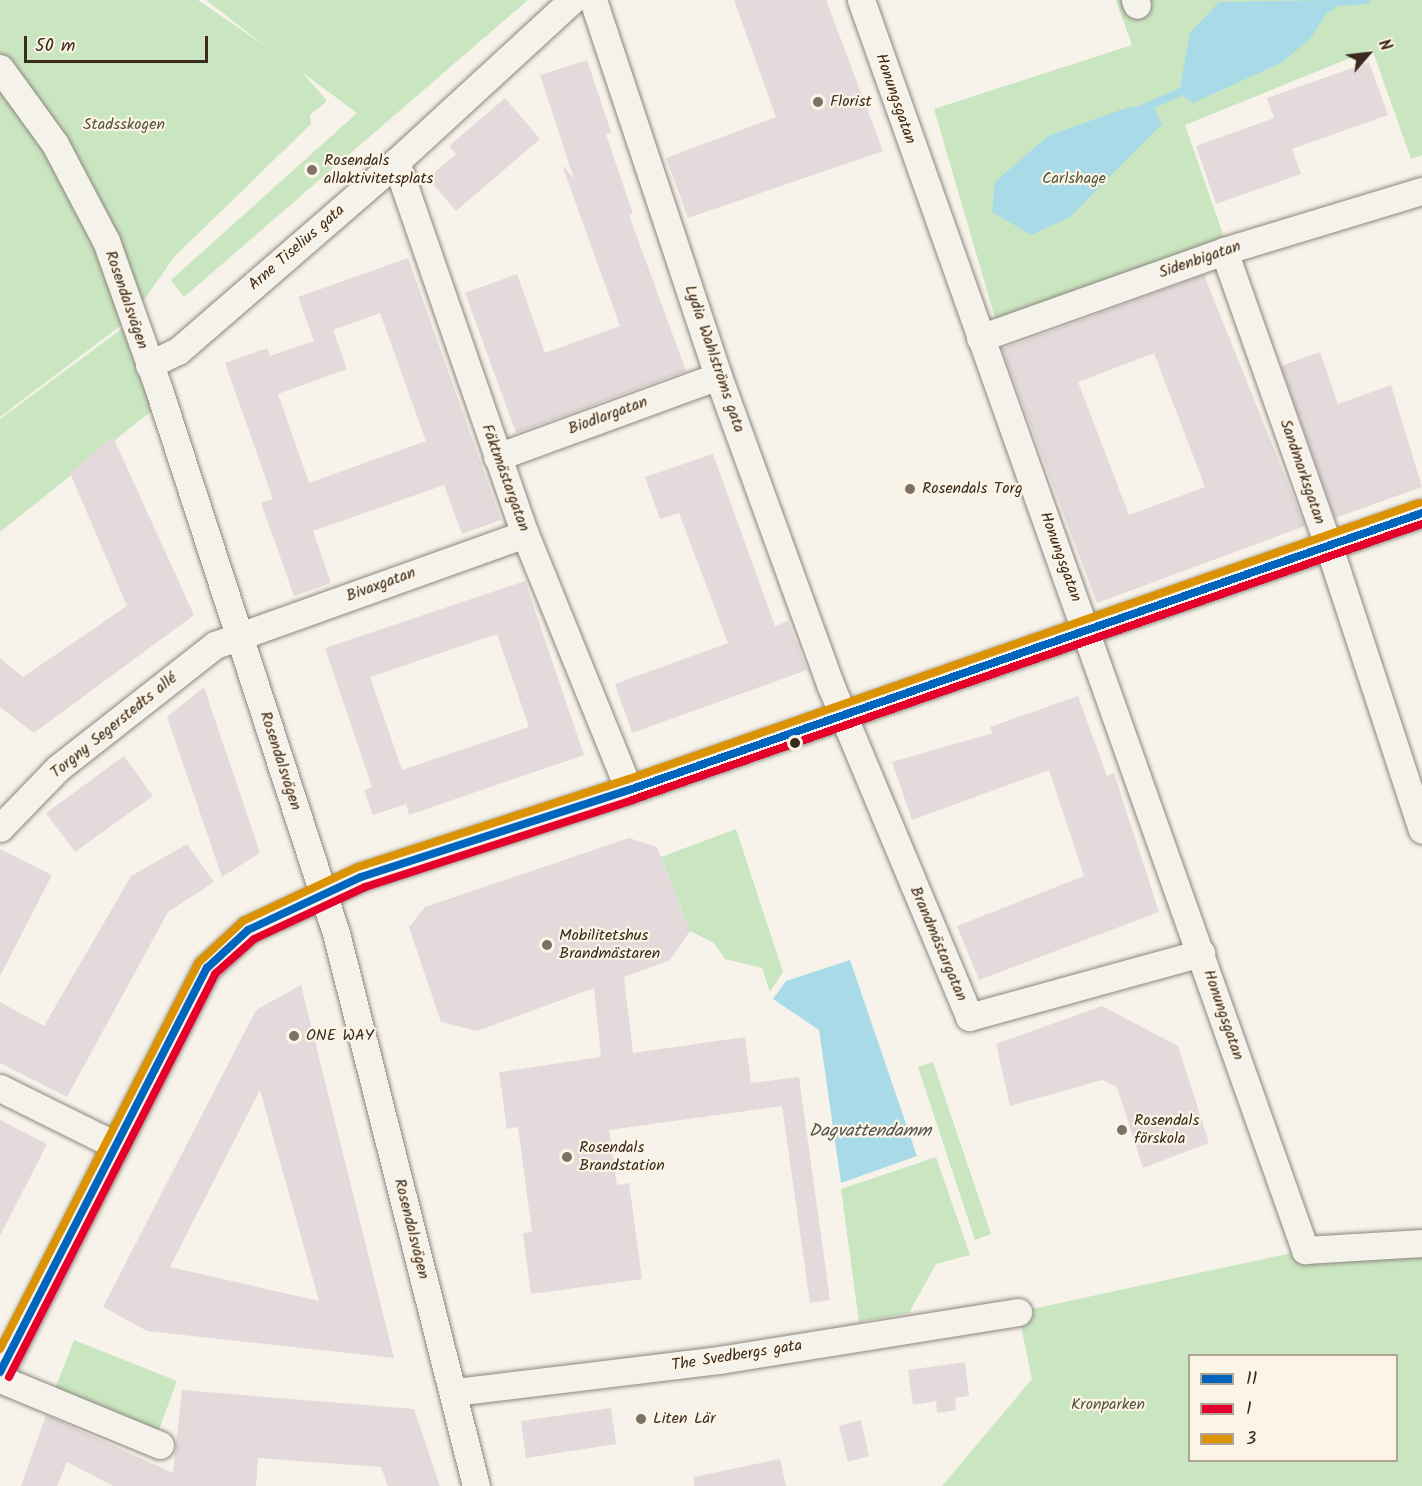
<!DOCTYPE html>
<html>
<head>
<meta charset="utf-8">
<style>
	body { margin:0 }
	#map { position:relative; width:1422px; height:1486px; overflow:hidden; background:#f7f3ea; font-family:Kalam,sans-serif }
	div>[style] { position:absolute }
	.green>* { inset:0; background:#cae6c0 }
	.water>* { inset:0; background:#a8dbe7 }
	.stream>* { height:8px; margin:-4px; padding:0 4px; transform-origin:4px; border-radius:4px; background:#a8dbe7 }
	.building>* { inset:0; background:#e4d9db }
	.roads { filter:drop-shadow(0 0 2px #8b867f) drop-shadow(0 0 2px #8b867f) }
	.minor>* { height:27px; margin:-13.5px; padding:0 13.5px; transform-origin:13.5px; border-radius:13.5px; background:#f5f2ec }
	.bus-1>* { height:8px; margin:-4px; padding:0 4px; transform-origin:4px; border-radius:4px; background:#0065bd }
	.bus-2>* { height:8px; margin:-4px; padding:0 4px; transform-origin:4px; border-radius:4px; background:#e4002b }
	.bus-3>* { height:8px; margin:-4px; padding:0 4px; transform-origin:4px; border-radius:4px; background:#db9304 }
	.dots>* { width:16px; height:16px; translate:-50% -50%; box-sizing:border-box; border:3px solid #fcf5e5; border-radius:50% }
	span { translate:-50% -50%; white-space:nowrap; text-align:center; line-height:1.15; -webkit-text-stroke:4.5px #fcf5e5; paint-order:stroke }
	.street-label { font-size:16px; color:#3b2a1e }
	.poi-label { font-size:16px; color:#3b2a1e }
	.left { translate:0 -50%; text-align:left }
	.park-label { font-size:16px; color:#56563e }
	.water-label { font-size:18px; color:#4e5450; font-style:italic }
	.legend { position:absolute; left:1188px; top:1354px; width:210px; height:108px; box-sizing:border-box; background:#fcf5e5; border:2px solid #afa495; margin:0; padding:8px 10px; list-style:none; font-size:18px; color:#3b2a1e }
	.legend li { display:flex; align-items:center; gap:12px; height:30px }
	.legend b { width:30px; border:2px solid #afa495 }
	.north { position:absolute; left:1338px; top:24px; width:60px; height:60px; -webkit-text-stroke:4px #fcf5e5; paint-order:stroke; rotate:62deg; font-size:16px; font-weight:700; line-height:24px; text-align:center; color:#3b2a1e }
	.north::after { content:''; display:block; margin:auto; width:21px; height:27px; background:#3b2a1e; clip-path:polygon(50% 0,100% 100%,50% 72%,0 100%) }
	.scale { position:absolute; left:24px; top:36px; width:184px; height:27px; box-sizing:border-box; border:3px solid #3b2a1e; border-top:0; padding-left:8px; font-size:18px; line-height:21px; white-space:nowrap; color:#3b2a1e; -webkit-text-stroke:4px #fcf5e5; paint-order:stroke }
</style>
</head>
<body>
<div id="map">
	<div class="green">
		<div style="clip-path:polygon(0 0,198px 0,265px 46px,206px 0,528px 0,184px 297px,171px 280px,357px 113px,303px 73px,327px 101px,310px 115px,311px 124px,175px 256px,132px 317px,0 417px)"></div>
		<div style="clip-path:polygon(1116px 0,1422px 0,1422px 155px,1411px 159px,1372px 49px,1185px 125px,1225px 240px,997px 325px,934px 109px,1132px 45px)"></div>
		<div style="clip-path:polygon(131px 322px,159px 405px,0 532px,0 419px)"></div>
		<div style="clip-path:polygon(736px 829px,783px 972px,770px 992px,762px 968px,725px 959px,714px 943px,690px 931px,661px 857px)"></div>
		<div style="clip-path:polygon(933px 1062px,991px 1234px,975px 1240px,918px 1067px)"></div>
		<div style="clip-path:polygon(936px 1157px,970px 1255px,936px 1264px,909px 1313px,859px 1322px,841px 1189px)"></div>
		<div style="clip-path:polygon(evenodd,1422px 1243px,1422px 1486px,942px 1486px,1032px 1379px,1018px 1312px,1305px 1250px,1422px 1243px,1190px 1356px,1396px 1356px,1396px 1460px,1190px 1460px,1190px 1356px)"></div>
		<div style="clip-path:polygon(74px 1340px,177px 1381px,157px 1435px,53px 1394px)"></div>
	</div>
	<div class="water">
		<div style="clip-path:polygon(1335px 0,1310px 39px,1281px 63px,1193px 103px,1179px 93px,1190px 33px,1219px 2px)"></div>
		<div style="clip-path:polygon(1152px 104px,1162px 124px,1070px 217px,1031px 235px,992px 212px,995px 182px,1048px 136px,1126px 108px)"></div>
		<div style="clip-path:polygon(850px 960px,917px 1156px,841px 1183px,819px 1030px,773px 999px,786px 981px)"></div>
	</div>
	<div class="stream">
		<div style="left:1328px;top:8px;width:11px;rotate:-34deg"></div>
		<div style="left:1337px;top:2px;width:29px;rotate:-4deg"></div>
		<div style="left:1144px;top:108px;width:48px;rotate:-23.4deg"></div>
	</div>
	<div class="building">
		<div style="clip-path:polygon(734px 0,826px 0,883px 151px,688px 218px,666px 158px,776px 117px)"></div>
		<div style="clip-path:polygon(587px 60px,611px 132px,606px 134px,633px 214px,629px 215px,686px 371px,516px 433px,465px 293px,517px 274px,545px 353px,620px 326px,562px 165px,574px 179px,540px 75px)"></div>
		<div style="clip-path:polygon(1369px 62px,1388px 115px,1292px 149px,1301px 174px,1216px 204px,1196px 146px,1274px 118px,1267px 98px)"></div>
		<div style="clip-path:polygon(505px 98px,540px 139px,456px 211px,428px 178px,456px 154px,449px 146px)"></div>
		<div style="clip-path:polygon(evenodd,408px 258px,501px 520px,462px 534px,444px 485px,313px 531px,331px 583px,294px 596px,261px 503px,273px 499px,225px 363px,267px 348px,270px 356px,314px 341px,298px 297px,408px 258px,380px 313px,426px 441px,309px 483px,278px 394px,347px 369px,333px 330px,380px 313px)"></div>
		<div style="clip-path:polygon(evenodd,1204px 275px,1305px 526px,1097px 603px,1002px 349px,1204px 275px,1154px 353px,1205px 487px,1129px 515px,1078px 382px,1154px 353px)"></div>
		<div style="clip-path:polygon(1320px 352px,1338px 404px,1391px 385px,1422px 487px,1335px 518px,1281px 366px)"></div>
		<div style="clip-path:polygon(113px 437px,194px 615px,34px 733px,0 707px,0 658px,23px 677px,127px 606px,70px 473px)"></div>
		<div style="clip-path:polygon(713px 454px,775px 626px,788px 621px,807px 670px,632px 733px,615px 684px,728px 643px,679px 513px,660px 519px,645px 477px)"></div>
		<div style="clip-path:polygon(evenodd,525px 581px,584px 755px,409px 815px,406px 804px,373px 815px,364px 790px,372px 787px,325px 648px,525px 581px,497px 634px,529px 727px,402px 770px,370px 677px,497px 634px)"></div>
		<div style="clip-path:polygon(204px 687px,260px 853px,222px 877px,167px 717px)"></div>
		<div style="clip-path:polygon(1078px 696px,1107px 776px,1114px 773px,1159px 912px,979px 980px,957px 926px,1084px 876px,1049px 770px,912px 820px,892px 762px,993px 733px,990px 727px)"></div>
		<div style="clip-path:polygon(124px 756px,153px 796px,75px 852px,46px 813px)"></div>
		<div style="clip-path:polygon(629px 838px,657px 847px,690px 931px,670px 960px,624px 977px,633px 1053px,745px 1037px,751px 1083px,799px 1077px,830px 1300px,810px 1303px,782px 1106px,609px 1130px,617px 1185px,629px 1183px,642px 1279px,531px 1294px,523px 1233px,532px 1232px,518px 1127px,507px 1129px,499px 1072px,601px 1057px,594px 988px,477px 1031px,441px 1022px,409px 927px,425px 907px)"></div>
		<div style="clip-path:polygon(187px 844px,214px 882px,168px 912px,67px 1097px,0 1063px,0 1002px,44px 1026px,131px 876px)"></div>
		<div style="clip-path:polygon(0 849px,52px 875px,0 976px)"></div>
		<div style="clip-path:polygon(evenodd,301px 985px,394px 1358px,147px 1331px,103px 1307px,256px 1010px,301px 985px,260px 1090px,319px 1301px,170px 1267px,260px 1090px)"></div>
		<div style="clip-path:polygon(1102px 1006px,1178px 1046px,1209px 1143px,1143px 1168px,1117px 1087px,1102px 1080px,1010px 1106px,996px 1044px)"></div>
		<div style="clip-path:polygon(0 1120px,47px 1144px,0 1236px)"></div>
		<div style="clip-path:polygon(965px 1362px,969px 1396px,955px 1398px,956px 1410px,937px 1413px,936px 1401px,913px 1405px,908px 1370px)"></div>
		<div style="clip-path:polygon(182px 1390px,414px 1409px,440px 1486px,388px 1486px,381px 1467px,258px 1458px,256px 1486px,113px 1486px,67px 1462px,57px 1486px,21px 1486px,46px 1415px,173px 1473px)"></div>
		<div style="clip-path:polygon(611px 1408px,616px 1444px,526px 1458px,521px 1421px)"></div>
		<div style="clip-path:polygon(861px 1420px,869px 1456px,848px 1462px,839px 1426px)"></div>
		<div style="clip-path:polygon(780px 1459px,786px 1486px,694px 1486px,694px 1477px)"></div>
	</div>
	<div class="roads">
		<div class="minor">
			<div style="left:593px;top:0;width:396px;rotate:71.6deg"></div>
			<div style="left:718px;top:376px;width:328px;rotate:70deg"></div>
			<div style="left:830px;top:684px;width:361px;rotate:67.3deg"></div>
			<div style="left:969px;top:1017px;width:241px;rotate:-15.4deg"></div>
			<div style="left:861px;top:0;width:1327px;rotate:70.44deg"></div>
			<div style="left:1305px;top:1250px;width:117px;rotate:-3.4deg"></div>
			<div style="left:1135px;top:0;width:5px;rotate:68deg"></div>
			<div style="left:0;top:68px;width:94px;rotate:54.1deg"></div>
			<div style="left:55px;top:144px;width:110px;rotate:62.3deg"></div>
			<div style="left:106px;top:241px;width:158px;rotate:70.4deg"></div>
			<div style="left:159px;top:390px;width:571px;rotate:71.95deg"></div>
			<div style="left:336px;top:933px;width:570px;rotate:75.79deg"></div>
			<div style="left:396px;top:162px;width:394px;rotate:70.9deg"></div>
			<div style="left:525px;top:534px;width:276px;rotate:67.9deg"></div>
			<div style="left:1224px;top:251px;width:324px;rotate:70.5deg"></div>
			<div style="left:1332px;top:556px;width:288px;rotate:71.8deg"></div>
			<div style="left:980px;top:338px;width:259px;rotate:-19.6deg"></div>
			<div style="left:1224px;top:251px;width:207px;rotate:-16.9deg"></div>
			<div style="left:149px;top:365px;width:32px;rotate:-26deg"></div>
			<div style="left:178px;top:351px;width:289px;rotate:-40.9deg"></div>
			<div style="left:396px;top:162px;width:239px;rotate:-42.6deg"></div>
			<div style="left:497px;top:457px;width:235px;rotate:-20.1deg"></div>
			<div style="left:0;top:828px;width:83px;rotate:-46deg"></div>
			<div style="left:58px;top:768px;width:199px;rotate:-38.1deg"></div>
			<div style="left:215px;top:645px;width:329px;rotate:-19.7deg"></div>
			<div style="left:0;top:1088px;width:128px;rotate:26.4deg"></div>
			<div style="left:0;top:1372px;width:454px;rotate:-62.9deg"></div>
			<div style="left:207px;top:968px;width:56px;rotate:-42.8deg"></div>
			<div style="left:248px;top:930px;width:125px;rotate:-25.1deg"></div>
			<div style="left:361px;top:877px;width:282px;rotate:-18deg"></div>
			<div style="left:629px;top:790px;width:840px;rotate:-19.25deg"></div>
			<div style="left:0;top:1379px;width:173px;rotate:22.4deg"></div>
			<div style="left:455px;top:1392px;width:266px;rotate:-6.9deg"></div>
			<div style="left:719px;top:1360px;width:303px;rotate:-9.1deg"></div>
		</div>
	</div>
	<div class="bus-1">
		<div style="left:0;top:1372px;width:454px;rotate:-62.9deg"></div>
		<div style="left:207px;top:968px;width:56px;rotate:-42.8deg"></div>
		<div style="left:248px;top:930px;width:125px;rotate:-25.1deg"></div>
		<div style="left:361px;top:877px;width:282px;rotate:-18deg"></div>
		<div style="left:629px;top:790px;width:840px;rotate:-19.25deg"></div>
	</div>
	<div class="bus-2">
		<div style="left:9px;top:1377px;width:453px;rotate:-62.9deg"></div>
		<div style="left:215px;top:974px;width:52px;rotate:-41.9deg"></div>
		<div style="left:254px;top:939px;width:123px;rotate:-25.1deg"></div>
		<div style="left:365px;top:887px;width:281px;rotate:-18deg"></div>
		<div style="left:632px;top:800px;width:837px;rotate:-19.26deg"></div>
	</div>
	<div class="bus-3">
		<div style="left:0;top:1349px;width:434px;rotate:-62.8deg"></div>
		<div style="left:198px;top:963px;width:62px;rotate:-43deg"></div>
		<div style="left:243px;top:921px;width:127px;rotate:-25.2deg"></div>
		<div style="left:358px;top:867px;width:282px;rotate:-18deg"></div>
		<div style="left:626px;top:780px;width:840px;rotate:-19.25deg"></div>
	</div>
	<div class="dots">
		<div style="left:818px;top:102px;background:#7d7065"></div>
		<div style="left:312px;top:170px;background:#7d7065"></div>
		<div style="left:910px;top:489px;background:#7d7065"></div>
		<div style="left:795px;top:743px;background:#3b2a1e"></div>
		<div style="left:547px;top:945px;background:#7d7065"></div>
		<div style="left:294px;top:1036px;background:#7d7065"></div>
		<div style="left:1122px;top:1130px;background:#7d7065"></div>
		<div style="left:567px;top:1157px;background:#7d7065"></div>
		<div style="left:641px;top:1419px;background:#7d7065"></div>
	</div>
	<div class="street-label">
		<span style="left:895px;top:99px;rotate:71deg">Honungsgatan</span>
		<span style="left:297px;top:248px;rotate:-41deg">Arne Tiselius gata</span>
		<span style="left:1200px;top:260px;rotate:-19deg">Sidenbigatan</span>
		<span style="left:126px;top:300px;rotate:71deg">Rosendalsvägen</span>
		<span style="left:714px;top:359px;rotate:71deg">Lydia Wahlströms gata</span>
		<span style="left:608px;top:416px;rotate:-20deg">Biodlargatan</span>
		<span style="left:1302px;top:472px;rotate:71deg">Sandmarksgatan</span>
		<span style="left:505px;top:478px;rotate:70deg">Fäktmästargatan</span>
		<span style="left:1060px;top:557px;rotate:70deg">Honungsgatan</span>
		<span style="left:381px;top:585px;rotate:-20deg">Bivaxgatan</span>
		<span style="left:114px;top:726px;rotate:-39deg">Torgny Segerstedts allé</span>
		<span style="left:280px;top:761px;rotate:72deg">Rosendalsvägen</span>
		<span style="left:938px;top:944px;rotate:67deg">Brandmästargatan</span>
		<span style="left:1223px;top:1015px;rotate:71deg">Honungsgatan</span>
		<span style="left:411px;top:1229px;rotate:76deg">Rosendalsvägen</span>
		<span style="left:737px;top:1356px;rotate:-9deg">The Svedbergs gata</span>
	</div>
	<div class="poi-label">
		<span class="left" style="left:830px;top:102px">Florist</span>
		<span class="left" style="left:324px;top:170px">Rosendals<br>allaktivitetsplats</span>
		<span class="left" style="left:922px;top:489px">Rosendals Torg</span>
		<span class="left" style="left:559px;top:945px">Mobilitetshus<br>Brandmästaren</span>
		<span class="left" style="left:306px;top:1036px">ONE WAY</span>
		<span class="left" style="left:1134px;top:1130px">Rosendals<br>förskola</span>
		<span class="left" style="left:579px;top:1157px">Rosendals<br>Brandstation</span>
		<span class="left" style="left:653px;top:1419px">Liten Lär</span>
	</div>
	<div class="park-label">
		<span style="left:124px;top:125px">Stadsskogen</span>
		<span style="left:1074px;top:179px">Carlshage</span>
		<span style="left:1108px;top:1405px">Kronparken</span>
	</div>
	<div class="water-label">
		<span style="left:870px;top:1132px">Dagvattendamm</span>
	</div>
	<ul class="legend">
	<li><b style="height:8px;background:#0065bd"></b>11</li>
	<li><b style="height:8px;background:#e4002b"></b>1</li>
	<li><b style="height:8px;background:#db9304"></b>3</li>
	</ul>
	<div class="north">N</div>
	<div class="scale">50 m</div>
</div>
</body>
</html>
